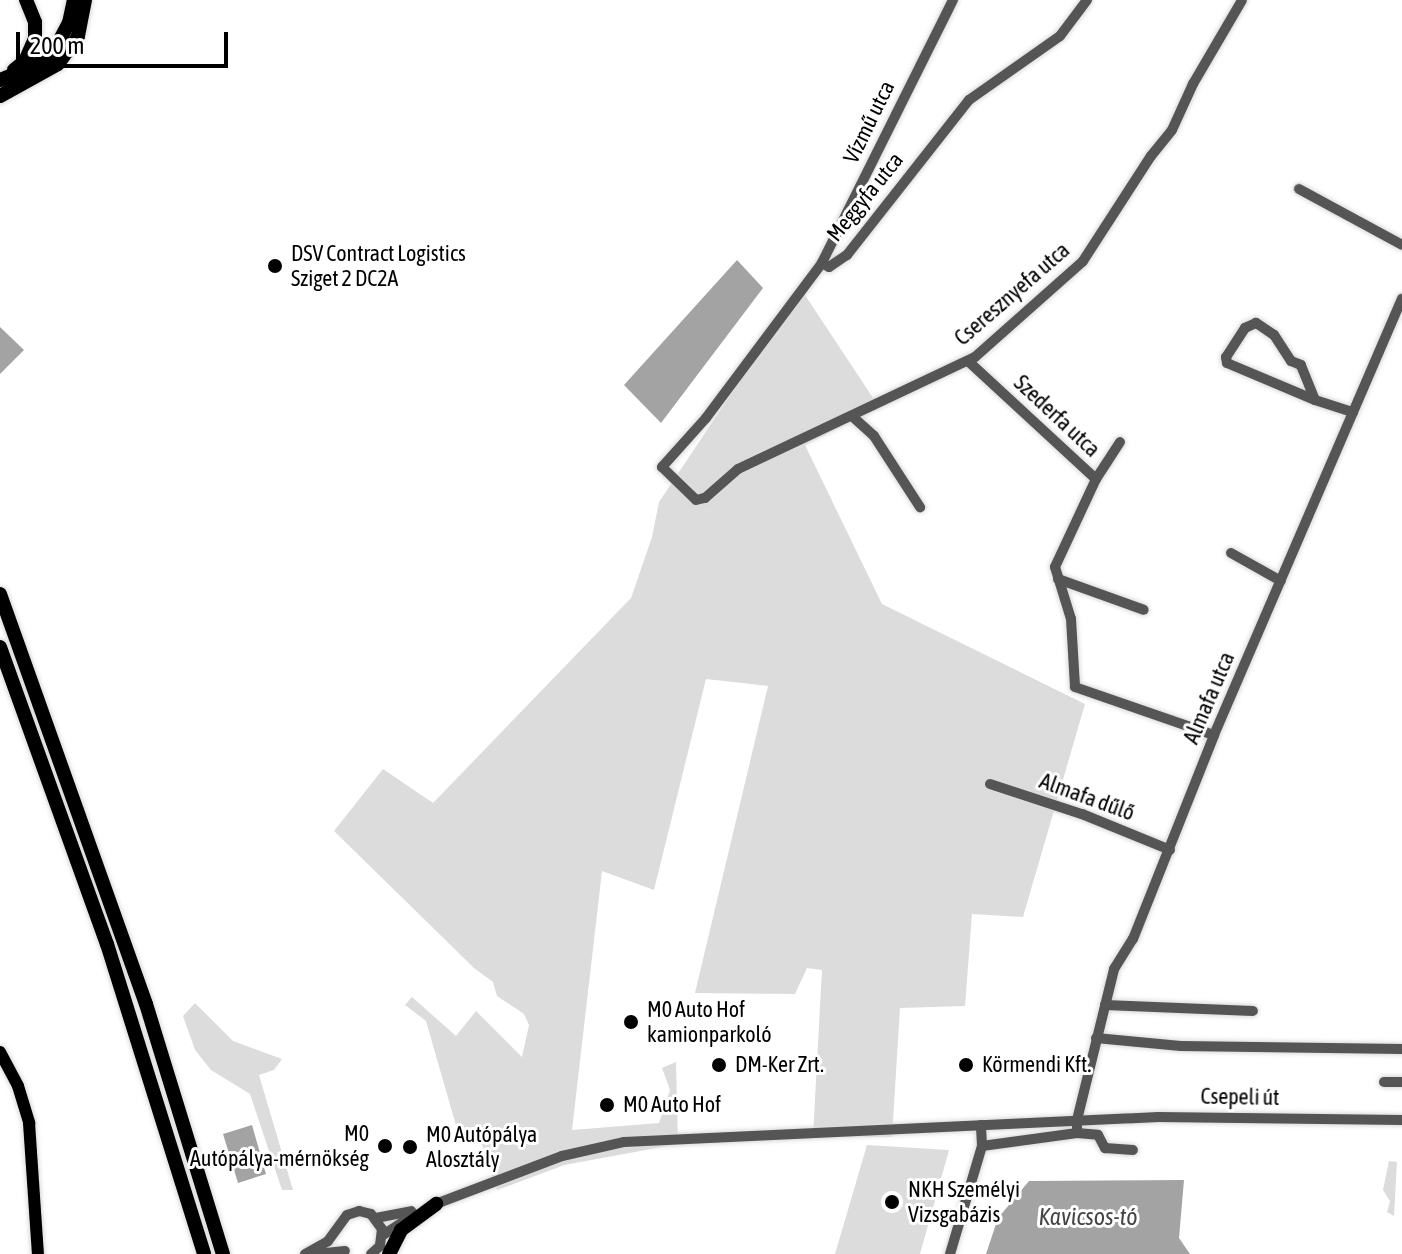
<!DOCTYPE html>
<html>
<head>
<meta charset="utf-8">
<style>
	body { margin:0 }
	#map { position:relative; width:1402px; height:1254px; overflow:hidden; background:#fff; font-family:"Asap Condensed",sans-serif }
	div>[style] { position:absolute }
	.green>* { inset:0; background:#dcdcdc }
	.water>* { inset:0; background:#a3a3a3 }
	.roads { filter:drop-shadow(0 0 2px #dbdbdb) drop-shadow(0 0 2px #dbdbdb) }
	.minor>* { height:10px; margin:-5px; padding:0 5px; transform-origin:5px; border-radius:5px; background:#555 }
	.major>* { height:12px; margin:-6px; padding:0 6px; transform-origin:6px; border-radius:6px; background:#000 }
	.highway>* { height:14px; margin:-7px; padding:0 7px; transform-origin:7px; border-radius:7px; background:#000 }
	.dots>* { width:22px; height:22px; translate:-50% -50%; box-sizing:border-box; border:4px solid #fff; border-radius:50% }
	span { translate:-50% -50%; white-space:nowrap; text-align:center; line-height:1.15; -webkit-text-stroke:6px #fff; paint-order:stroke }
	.street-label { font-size:22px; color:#000 }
	.poi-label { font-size:22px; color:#000 }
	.left { translate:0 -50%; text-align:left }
	.right { translate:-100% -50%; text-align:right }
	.water-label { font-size:24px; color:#444; font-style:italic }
	.scale { position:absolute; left:16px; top:32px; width:212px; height:36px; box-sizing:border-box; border:4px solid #000; border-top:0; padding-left:10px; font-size:24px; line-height:28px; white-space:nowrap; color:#000; -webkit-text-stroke:6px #fff; paint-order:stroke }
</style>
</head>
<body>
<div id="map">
	<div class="green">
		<div style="clip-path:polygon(801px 289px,879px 407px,805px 445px,882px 604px,1085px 704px,1023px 917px,972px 914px,965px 1006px,900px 1008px,892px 1137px,813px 1136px,822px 970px,807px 968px,795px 994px,695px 993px,768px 686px,706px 679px,654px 890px,602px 871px,572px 1130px,659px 1123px,670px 1090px,662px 1068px,676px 1062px,678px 1144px,564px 1165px,497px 1190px,479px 1136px,459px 1136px,426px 1021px,405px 1005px,412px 997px,456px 1036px,476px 1011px,522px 1057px,529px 1025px,524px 1014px,497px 996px,493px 982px,474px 968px,334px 831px,383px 769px,433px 803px,631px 598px,652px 537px,659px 502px)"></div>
		<div style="clip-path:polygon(195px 1003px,233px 1041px,282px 1059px,274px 1070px,259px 1075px,293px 1190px,282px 1190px,250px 1094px,211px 1070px,195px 1050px,183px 1016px)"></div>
		<div style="clip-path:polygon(867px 1145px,949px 1150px,920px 1254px,835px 1254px)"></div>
		<div style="clip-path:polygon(1389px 1161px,1397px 1162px,1394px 1216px,1387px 1212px,1390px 1201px,1383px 1190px)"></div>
	</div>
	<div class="water">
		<div style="clip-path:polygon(737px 260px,763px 288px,661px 423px,624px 385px)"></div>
		<div style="clip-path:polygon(0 327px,24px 350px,0 374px)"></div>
		<div style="clip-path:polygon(252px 1125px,266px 1174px,238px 1183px,223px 1134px)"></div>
		<div style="clip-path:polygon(1184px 1180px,1179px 1238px,1190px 1254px,986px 1254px,998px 1218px,1029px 1181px)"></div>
	</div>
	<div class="roads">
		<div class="minor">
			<div style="left:953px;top:0;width:294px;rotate:116.5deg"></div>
			<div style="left:822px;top:263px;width:194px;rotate:126.8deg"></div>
			<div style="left:706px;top:418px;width:66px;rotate:131.9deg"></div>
			<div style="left:662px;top:467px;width:47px;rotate:44.1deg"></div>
			<div style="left:696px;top:500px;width:9px;rotate:-13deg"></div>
			<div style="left:705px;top:498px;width:44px;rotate:-41.3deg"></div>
			<div style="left:738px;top:469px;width:262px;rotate:-25.3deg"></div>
			<div style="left:975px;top:357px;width:144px;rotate:-41.6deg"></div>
			<div style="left:1083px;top:261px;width:125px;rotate:-57.1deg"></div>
			<div style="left:1151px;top:156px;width:33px;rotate:-51deg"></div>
			<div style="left:1172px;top:130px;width:51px;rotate:-65.5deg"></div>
			<div style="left:1193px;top:84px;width:97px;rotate:-59.7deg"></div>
			<div style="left:1299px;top:189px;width:117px;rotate:28.5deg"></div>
			<div style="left:822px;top:263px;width:8px;rotate:30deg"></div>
			<div style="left:829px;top:267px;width:22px;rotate:-34deg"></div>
			<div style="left:847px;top:255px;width:197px;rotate:-51.8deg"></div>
			<div style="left:969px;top:100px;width:111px;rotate:-35.1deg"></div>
			<div style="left:1060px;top:36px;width:45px;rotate:-53.1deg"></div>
			<div style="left:968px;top:361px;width:174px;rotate:42.7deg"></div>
			<div style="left:1096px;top:479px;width:97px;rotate:115deg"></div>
			<div style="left:1055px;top:567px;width:54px;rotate:72.9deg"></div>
			<div style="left:1071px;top:619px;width:68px;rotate:86.6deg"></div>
			<div style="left:1075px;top:687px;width:147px;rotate:19.1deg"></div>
			<div style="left:1315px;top:400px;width:38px;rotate:-112deg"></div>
			<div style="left:1301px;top:365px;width:11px;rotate:-158deg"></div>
			<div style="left:1291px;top:361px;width:31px;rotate:-123deg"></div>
			<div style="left:1274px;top:335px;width:22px;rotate:-146deg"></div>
			<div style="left:1256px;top:323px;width:12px;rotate:156deg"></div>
			<div style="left:1245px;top:328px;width:35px;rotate:123deg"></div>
			<div style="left:1226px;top:357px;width:6px;rotate:81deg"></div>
			<div style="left:1227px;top:363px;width:95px;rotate:22.8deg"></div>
			<div style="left:1315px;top:400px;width:40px;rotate:18deg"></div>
			<div style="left:853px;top:417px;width:28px;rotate:42deg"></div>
			<div style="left:874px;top:436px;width:85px;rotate:57.1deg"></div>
			<div style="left:1096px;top:479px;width:44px;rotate:-57deg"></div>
			<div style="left:1231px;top:553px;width:57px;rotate:29.2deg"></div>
			<div style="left:1058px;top:579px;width:91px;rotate:19.8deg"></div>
			<div style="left:990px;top:784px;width:97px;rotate:18.1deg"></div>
			<div style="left:1082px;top:814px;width:95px;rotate:22.2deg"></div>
			<div style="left:1105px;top:1005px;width:148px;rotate:2.3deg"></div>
			<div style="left:1096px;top:1038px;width:85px;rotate:5.4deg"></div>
			<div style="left:1181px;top:1046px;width:221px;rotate:0.8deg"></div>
			<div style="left:1384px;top:1082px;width:18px"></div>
			<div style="left:1077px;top:1133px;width:21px;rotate:5deg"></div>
			<div style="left:1098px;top:1135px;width:15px;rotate:62deg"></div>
			<div style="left:1105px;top:1148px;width:28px;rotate:4deg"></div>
			<div style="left:982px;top:1146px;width:96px;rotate:-7.8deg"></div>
			<div style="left:1077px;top:1133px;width:13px;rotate:-90deg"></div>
			<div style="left:1077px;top:1120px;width:155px;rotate:-76.2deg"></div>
			<div style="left:1114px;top:969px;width:36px;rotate:-58deg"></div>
			<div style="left:1133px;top:939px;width:219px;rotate:-68.3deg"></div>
			<div style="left:1214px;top:735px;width:475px;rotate:-66.7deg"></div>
			<div style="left:433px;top:1205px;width:138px;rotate:-20.8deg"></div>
			<div style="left:562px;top:1156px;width:64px;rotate:-12.7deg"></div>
			<div style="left:624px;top:1142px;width:535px;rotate:-2.68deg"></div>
			<div style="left:1158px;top:1117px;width:244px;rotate:0.7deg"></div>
			<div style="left:376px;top:1218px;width:36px;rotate:-11deg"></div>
			<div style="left:383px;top:1235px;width:38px;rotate:-33deg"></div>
			<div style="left:305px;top:1254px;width:26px;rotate:-29deg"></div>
			<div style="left:328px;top:1241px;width:32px;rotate:-54deg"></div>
			<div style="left:347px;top:1215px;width:13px;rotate:-18deg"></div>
			<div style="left:359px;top:1211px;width:12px;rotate:14deg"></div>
			<div style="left:371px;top:1214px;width:19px;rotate:54deg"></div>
			<div style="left:382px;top:1229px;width:17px;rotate:97deg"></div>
			<div style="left:380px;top:1246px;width:12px;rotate:138deg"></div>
			<div style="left:316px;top:1254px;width:29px;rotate:-6deg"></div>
			<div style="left:950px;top:1254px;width:113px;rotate:-73.5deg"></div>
			<div style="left:982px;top:1146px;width:21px;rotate:-93deg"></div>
		</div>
		<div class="major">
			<div style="left:0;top:1052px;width:38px;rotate:62deg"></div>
			<div style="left:18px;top:1086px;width:39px;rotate:73deg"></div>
			<div style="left:29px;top:1123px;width:131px;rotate:86.1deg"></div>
		</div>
		<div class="highway">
			<div style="left:14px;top:70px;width:14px;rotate:-39deg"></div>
			<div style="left:25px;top:61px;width:24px;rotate:-66deg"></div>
			<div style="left:35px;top:39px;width:17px;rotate:-90deg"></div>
			<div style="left:35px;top:22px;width:24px;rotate:-112deg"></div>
			<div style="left:0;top:80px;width:38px;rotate:-22deg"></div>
			<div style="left:35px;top:66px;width:26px;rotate:-40deg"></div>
			<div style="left:55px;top:49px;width:30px;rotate:-62deg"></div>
			<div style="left:69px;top:23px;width:24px;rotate:-78deg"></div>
			<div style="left:0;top:96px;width:66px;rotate:-28.9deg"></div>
			<div style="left:58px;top:64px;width:34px;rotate:-54deg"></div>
			<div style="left:78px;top:36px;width:37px;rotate:-79deg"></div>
			<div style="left:0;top:594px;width:435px;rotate:70.4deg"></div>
			<div style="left:146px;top:1004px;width:262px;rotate:72.9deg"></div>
			<div style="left:0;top:647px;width:316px;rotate:70.2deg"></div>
			<div style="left:107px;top:944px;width:325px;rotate:72.6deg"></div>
			<div style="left:389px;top:1254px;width:27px;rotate:-63deg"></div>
			<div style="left:401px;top:1230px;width:44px;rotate:-36.6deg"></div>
		</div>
	</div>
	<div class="dots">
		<div style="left:275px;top:266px;background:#000"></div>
		<div style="left:631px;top:1022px;background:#000"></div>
		<div style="left:719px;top:1065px;background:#000"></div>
		<div style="left:966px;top:1065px;background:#000"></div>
		<div style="left:607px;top:1105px;background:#000"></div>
		<div style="left:385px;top:1146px;background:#000"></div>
		<div style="left:410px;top:1147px;background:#000"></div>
		<div style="left:892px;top:1202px;background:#000"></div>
	</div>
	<div class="street-label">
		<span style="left:869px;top:122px;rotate:-64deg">Vízmű utca</span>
		<span style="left:865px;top:197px;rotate:-51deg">Meggyfa utca</span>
		<span style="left:1012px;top:294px;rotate:-41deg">Cseresznyefa utca</span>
		<span style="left:1057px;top:416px;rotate:43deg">Szederfa utca</span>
		<span style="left:1209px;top:698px;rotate:-67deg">Almafa utca</span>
		<span style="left:1087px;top:797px;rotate:20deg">Almafa dűlő</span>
		<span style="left:1240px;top:1097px;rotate:1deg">Csepeli út</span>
	</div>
	<div class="poi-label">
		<span class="left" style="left:291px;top:266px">DSV Contract Logistics<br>Sziget 2 DC2A</span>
		<span class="left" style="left:647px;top:1022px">M0 Auto Hof<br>kamionparkoló</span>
		<span class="left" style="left:735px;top:1065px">DM-Ker Zrt.</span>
		<span class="left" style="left:982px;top:1065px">Körmendi Kft.</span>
		<span class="left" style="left:623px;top:1105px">M0 Auto Hof</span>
		<span class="right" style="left:369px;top:1146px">M0<br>Autópálya-mérnökség</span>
		<span class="left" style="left:426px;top:1147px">M0 Autópálya<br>Alosztály</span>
		<span class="left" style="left:908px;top:1202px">NKH Személyi<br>Vizsgabázis</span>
	</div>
	<div class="water-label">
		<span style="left:1088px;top:1217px">Kavicsos-tó</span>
	</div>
	<div class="scale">200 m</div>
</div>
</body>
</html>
